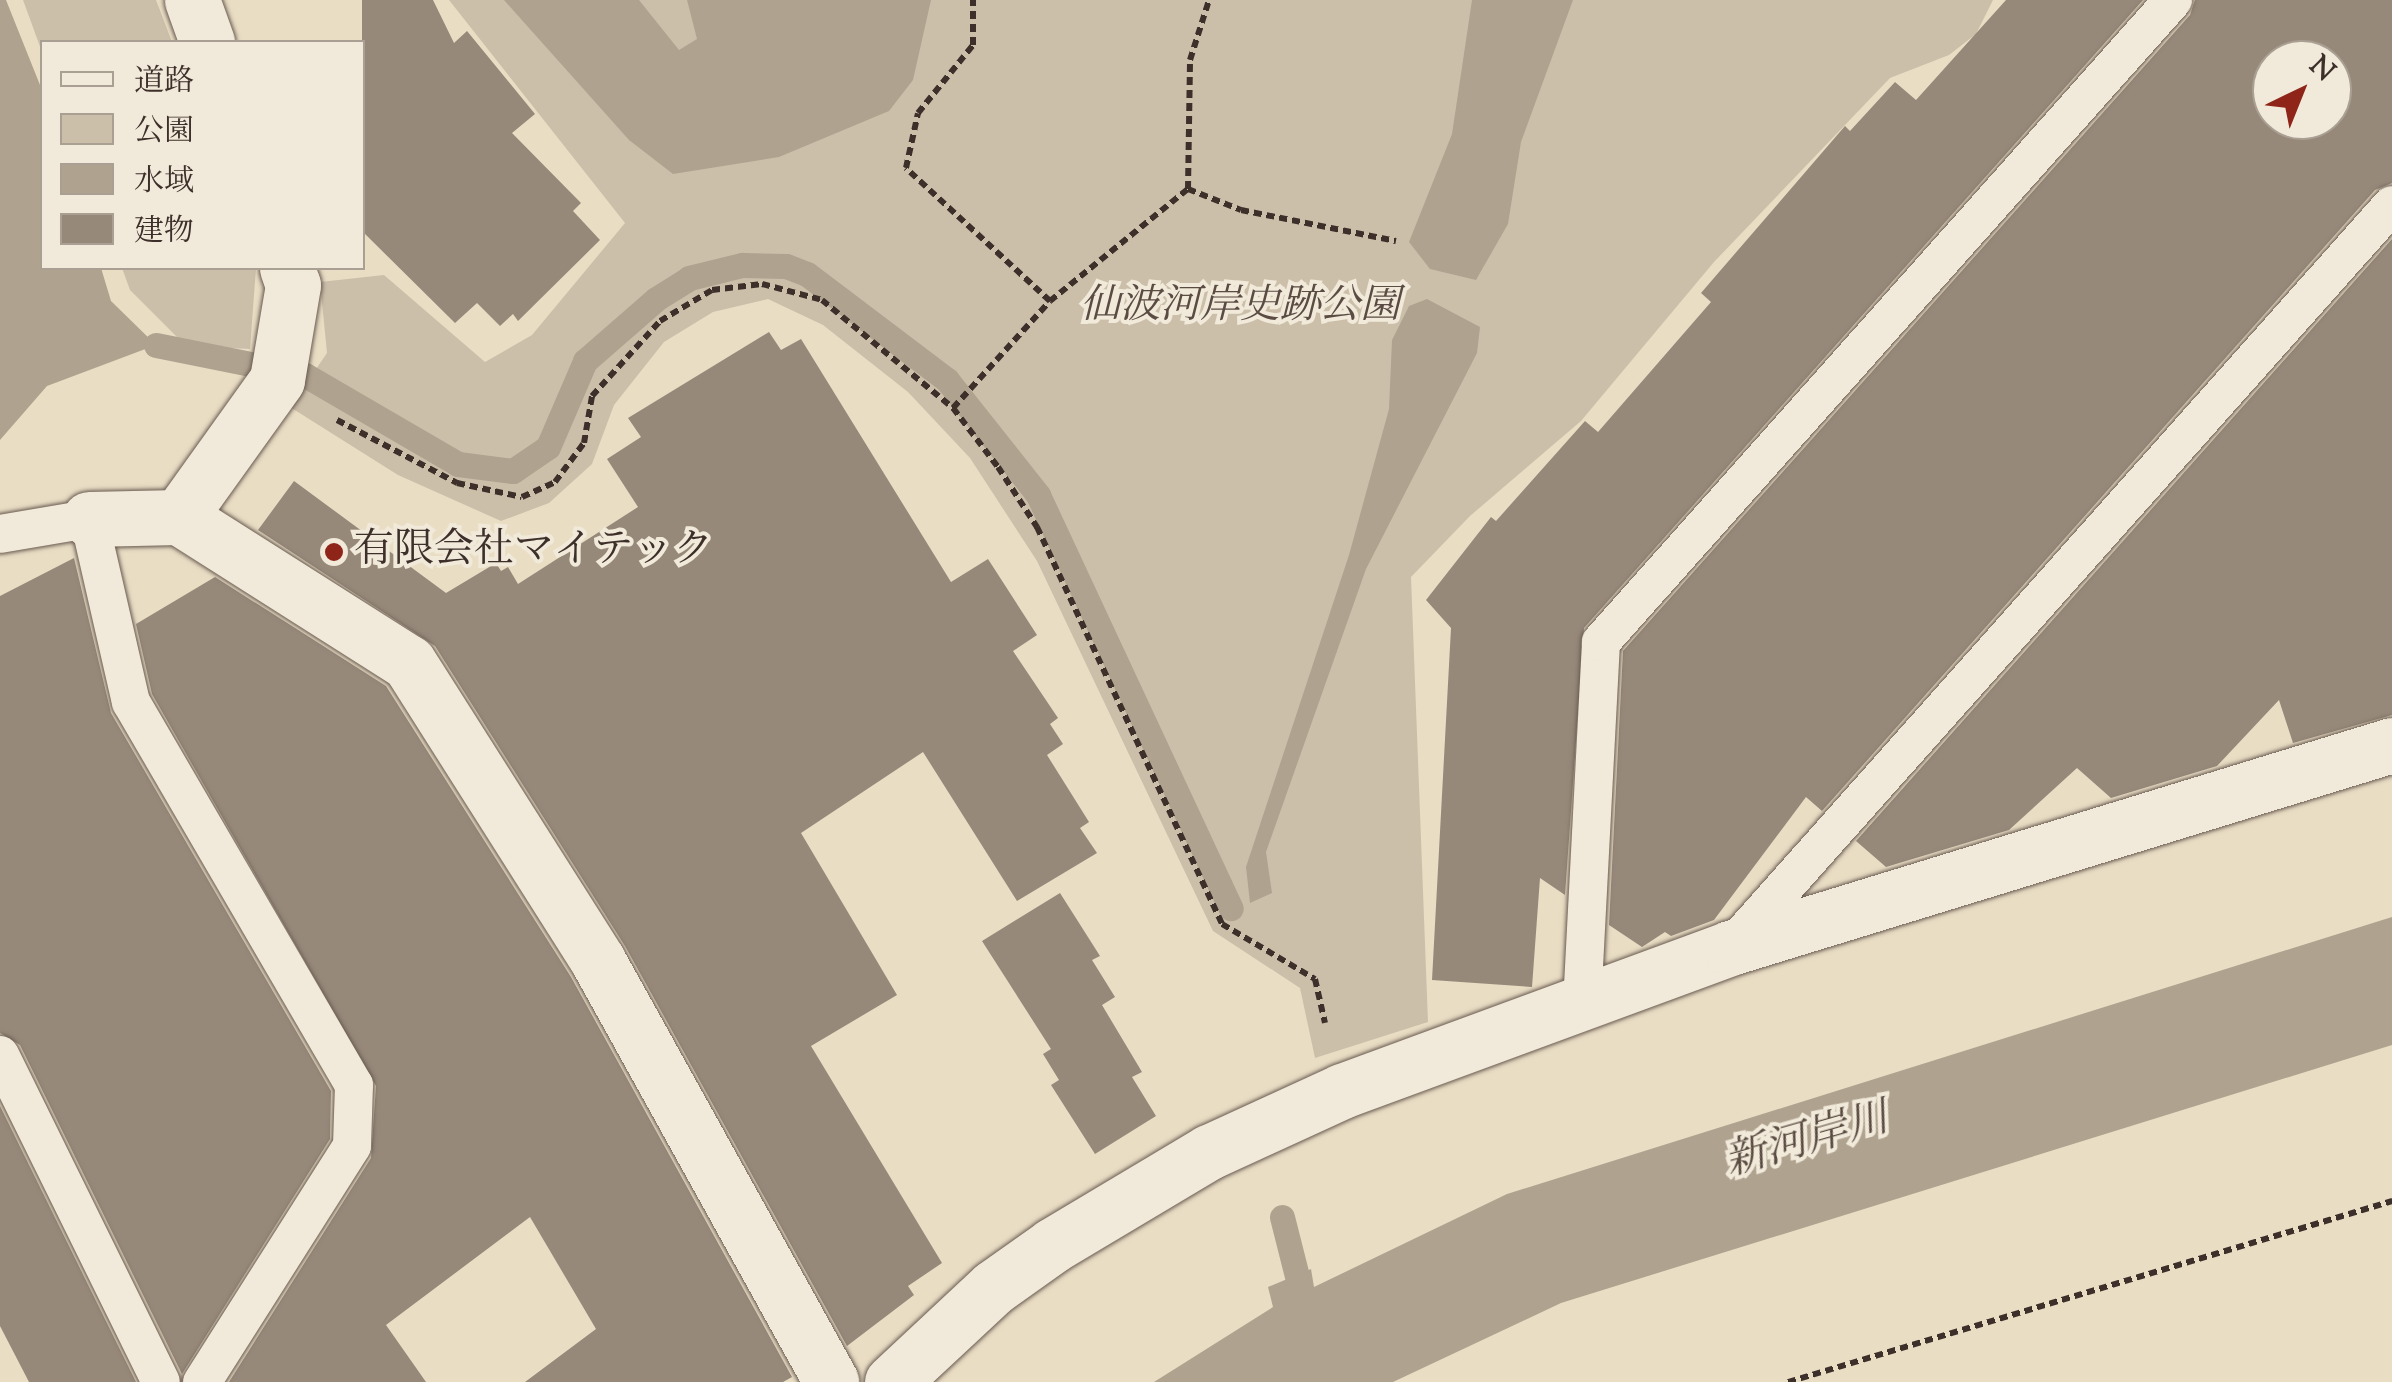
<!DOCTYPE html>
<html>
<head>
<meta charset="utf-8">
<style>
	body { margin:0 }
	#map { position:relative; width:2392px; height:1382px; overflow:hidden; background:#e9ddc4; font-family:"Sorts Mill Goudy","Noto Serif JP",serif }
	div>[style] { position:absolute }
	.green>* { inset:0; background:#ccbfaa }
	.water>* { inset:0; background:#afa28f }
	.stream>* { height:25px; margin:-12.5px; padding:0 12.5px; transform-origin:12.5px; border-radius:12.5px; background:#afa28f }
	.building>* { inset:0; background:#96897a }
	.path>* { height:6px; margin-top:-3px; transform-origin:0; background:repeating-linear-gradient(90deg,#3d2f29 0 8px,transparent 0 13px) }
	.roads { filter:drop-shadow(0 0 2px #685a50) drop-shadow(0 0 2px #685a50) }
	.lane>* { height:38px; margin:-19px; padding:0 19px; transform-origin:19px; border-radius:19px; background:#f1e9d9 }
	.street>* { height:55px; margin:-27.5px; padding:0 27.5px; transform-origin:27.5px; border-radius:27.5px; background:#f1e9d9 }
	.dots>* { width:28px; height:28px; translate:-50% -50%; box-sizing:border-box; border:5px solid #f1e9d9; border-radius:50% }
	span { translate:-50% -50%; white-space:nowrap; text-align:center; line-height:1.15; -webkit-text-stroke:8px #f1e9d9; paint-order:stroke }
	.park-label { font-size:40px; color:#5a4c43; font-style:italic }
	.poi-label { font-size:40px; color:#3d2f29 }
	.left { translate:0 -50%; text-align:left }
	.water-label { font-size:42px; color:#5a4c42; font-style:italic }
	.legend { position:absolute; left:40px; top:40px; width:325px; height:230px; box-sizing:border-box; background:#f1e9d9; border:2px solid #a99f93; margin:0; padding:12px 18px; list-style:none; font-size:30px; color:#3d2f29 }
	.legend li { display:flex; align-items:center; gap:20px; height:50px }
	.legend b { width:50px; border:2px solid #a99f93 }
	.north { position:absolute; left:2252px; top:40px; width:100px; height:100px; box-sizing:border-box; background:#f1e9d9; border:2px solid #a99f93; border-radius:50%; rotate:43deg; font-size:28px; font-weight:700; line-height:40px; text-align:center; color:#3d2f29 }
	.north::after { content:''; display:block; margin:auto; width:35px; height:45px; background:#8f2418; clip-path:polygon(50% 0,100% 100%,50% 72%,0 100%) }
</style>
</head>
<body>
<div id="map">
	<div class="green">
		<div style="clip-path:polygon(23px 0,156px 0,172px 42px,42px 42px,42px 52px)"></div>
		<div style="clip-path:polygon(449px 0,1993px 0,1976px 34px,1949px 55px,1890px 78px,1714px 262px,1581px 421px,1470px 516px,1411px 577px,1428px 1022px,1315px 1058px,1300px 988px,1213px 931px,1037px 561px,970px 458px,908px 392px,823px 325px,768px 299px,713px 312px,664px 342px,614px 405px,592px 464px,549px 503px,501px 521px,398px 475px,290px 407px,327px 353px,320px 282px,384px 275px,485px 362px,532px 335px,625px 223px)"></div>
		<div style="clip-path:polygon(122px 268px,256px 268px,250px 349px,186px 346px,130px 290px)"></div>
	</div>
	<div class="water">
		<div style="clip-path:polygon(0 0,6px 0,42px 90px,42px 268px,101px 268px,111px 301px,156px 345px,47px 386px,0 440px)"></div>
		<div style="clip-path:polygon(504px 0,639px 0,679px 50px,697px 39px,687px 0,931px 0,913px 80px,889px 111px,779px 157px,673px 174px,629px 140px)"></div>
		<div style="clip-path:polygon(1472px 0,1573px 0,1521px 142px,1508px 224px,1476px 280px,1430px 269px,1409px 242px,1452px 134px)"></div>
		<div style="clip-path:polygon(1427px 299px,1480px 327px,1477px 353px,1366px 569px,1266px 852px,1272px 893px,1250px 903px,1246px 867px,1349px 555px,1389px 409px,1392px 340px,1409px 306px)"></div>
		<div style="clip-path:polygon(2392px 917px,2392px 1045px,1561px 1303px,1393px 1382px,1154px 1382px,1273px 1307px,1268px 1287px,1311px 1269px,1314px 1287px,1507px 1194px)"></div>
	</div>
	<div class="stream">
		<div style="left:156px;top:345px;width:152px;rotate:11.4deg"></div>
		<div style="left:305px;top:375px;width:177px;rotate:30.2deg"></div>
		<div style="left:458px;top:464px;width:55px;rotate:7.3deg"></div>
		<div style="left:513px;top:471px;width:42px;rotate:-34.4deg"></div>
		<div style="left:548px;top:447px;width:94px;rotate:-66.7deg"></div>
		<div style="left:585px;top:361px;width:94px;rotate:-41.1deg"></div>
		<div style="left:656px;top:299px;width:39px;rotate:-32deg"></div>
		<div style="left:689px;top:278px;width:55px;rotate:-13.8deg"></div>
		<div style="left:742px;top:265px;width:44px;rotate:1.3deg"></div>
		<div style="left:786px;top:266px;width:22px;rotate:21deg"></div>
		<div style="left:807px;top:274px;width:176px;rotate:37.1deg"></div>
		<div style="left:947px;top:380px;width:147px;rotate:51.6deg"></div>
		<div style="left:1038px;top:495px;width:456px;rotate:65deg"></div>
		<div style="left:1282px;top:1217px;width:90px;rotate:75.8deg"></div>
	</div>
	<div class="building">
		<div style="clip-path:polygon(362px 0,433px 0,454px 43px,467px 31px,535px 114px,512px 133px,581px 203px,573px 211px,600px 240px,518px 321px,513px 314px,500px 326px,477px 303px,455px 323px,362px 231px)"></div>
		<div style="clip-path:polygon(2006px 0,2143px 0,1584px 628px,1565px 895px,1540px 878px,1532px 987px,1432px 980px,1451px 628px,1426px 600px,1491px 517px,1496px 521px,1585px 421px,1598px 432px,1711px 302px,1701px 293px,1845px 126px,1850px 131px,1895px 82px,1916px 100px)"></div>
		<div style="clip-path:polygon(evenodd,2195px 0,2392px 0,2392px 183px,2375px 190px,1822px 811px,1806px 797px,1714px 920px,1671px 936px,1665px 932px,1642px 947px,1609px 925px,1623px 651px,2190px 15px,2195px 0,2272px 60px,2332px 60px,2332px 120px,2272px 120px,2272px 60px)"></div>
		<div style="clip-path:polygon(2392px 239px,2392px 715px,2293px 743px,2279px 700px,2217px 766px,2111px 798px,2077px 768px,2009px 830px,1886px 867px,1856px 841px)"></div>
		<div style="clip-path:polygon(769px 332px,781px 350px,801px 339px,951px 582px,988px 559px,1037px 635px,1013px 651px,1058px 718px,1050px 724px,1063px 744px,1047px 755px,1089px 822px,1080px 828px,1097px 853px,1017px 901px,923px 752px,801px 833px,897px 995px,811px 1046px,942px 1263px,908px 1286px,914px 1295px,847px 1346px,625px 946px,435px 646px,258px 530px,294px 481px,446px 593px,496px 563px,501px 571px,508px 567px,518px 584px,638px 507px,607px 459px,641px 437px,628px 418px)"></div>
		<div style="clip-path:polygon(74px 558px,111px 713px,331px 1091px,330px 1139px,182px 1374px,20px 1045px,0 1033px,0 596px)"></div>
		<div style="clip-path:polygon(215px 577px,386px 686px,571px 977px,792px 1377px,783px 1382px,525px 1382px,596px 1329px,530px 1217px,386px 1325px,426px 1382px,229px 1382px,371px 1158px,376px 1086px,152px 694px,136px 624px)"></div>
		<div style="clip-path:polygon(1060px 893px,1100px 956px,1092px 960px,1115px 997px,1102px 1005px,1142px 1072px,1132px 1077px,1156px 1116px,1095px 1154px,1051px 1085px,1059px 1080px,1043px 1054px,1051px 1049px,982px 941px)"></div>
		<div style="clip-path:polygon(0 1106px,136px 1382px,29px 1382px,0 1326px)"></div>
	</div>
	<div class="path">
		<div style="left:1188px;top:189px;width:129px;rotate:-89.1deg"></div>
		<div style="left:1190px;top:60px;width:63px;rotate:-72.4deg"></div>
		<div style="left:1050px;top:301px;width:178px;rotate:-39.1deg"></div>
		<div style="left:1188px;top:189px;width:57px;rotate:21.6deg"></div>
		<div style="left:1241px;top:210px;width:158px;rotate:11.3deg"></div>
		<div style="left:953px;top:408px;width:144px;rotate:-47.8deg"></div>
		<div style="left:1050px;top:301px;width:196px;rotate:-137.3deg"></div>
		<div style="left:906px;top:168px;width:56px;rotate:-77.7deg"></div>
		<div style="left:918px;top:113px;width:87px;rotate:-51deg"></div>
		<div style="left:973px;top:45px;width:45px;rotate:-90deg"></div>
		<div style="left:337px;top:420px;width:136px;rotate:27.7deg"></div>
		<div style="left:457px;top:483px;width:66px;rotate:12.2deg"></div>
		<div style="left:522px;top:497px;width:36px;rotate:-24deg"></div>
		<div style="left:555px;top:482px;width:49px;rotate:-53.4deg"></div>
		<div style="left:584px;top:443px;width:48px;rotate:-80.3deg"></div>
		<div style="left:592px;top:396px;width:101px;rotate:-47.8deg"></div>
		<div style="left:660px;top:321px;width:61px;rotate:-30.8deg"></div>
		<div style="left:712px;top:290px;width:50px;rotate:-6.8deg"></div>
		<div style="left:762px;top:284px;width:62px;rotate:14.9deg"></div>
		<div style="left:822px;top:300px;width:170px;rotate:39.5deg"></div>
		<div style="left:953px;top:408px;width:74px;rotate:52.7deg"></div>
		<div style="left:998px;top:467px;width:72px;rotate:57deg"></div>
		<div style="left:1037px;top:527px;width:438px;rotate:65deg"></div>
		<div style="left:1222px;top:924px;width:108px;rotate:30.6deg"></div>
		<div style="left:1315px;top:979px;width:45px;rotate:77.2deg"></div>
		<div style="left:1788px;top:1382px;width:631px;rotate:-16.68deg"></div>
	</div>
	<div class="roads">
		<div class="lane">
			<div style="left:0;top:534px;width:90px;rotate:-9.6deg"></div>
			<div style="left:89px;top:519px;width:188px;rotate:77.1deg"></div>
			<div style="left:131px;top:702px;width:443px;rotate:59.8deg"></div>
			<div style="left:354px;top:1085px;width:61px;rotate:91.9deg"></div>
			<div style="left:352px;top:1146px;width:280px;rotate:122.4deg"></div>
			<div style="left:1732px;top:946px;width:992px;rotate:-48.31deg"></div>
			<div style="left:1582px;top:1005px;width:363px;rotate:-87deg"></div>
			<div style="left:1601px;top:642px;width:860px;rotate:-48.3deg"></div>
			<div style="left:0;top:1055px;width:364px;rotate:63.8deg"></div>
		</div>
		<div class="street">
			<div style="left:192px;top:0;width:45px;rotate:70.3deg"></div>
			<div style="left:287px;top:268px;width:18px;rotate:71deg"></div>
			<div style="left:293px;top:285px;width:96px;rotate:99.6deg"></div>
			<div style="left:277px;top:380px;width:168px;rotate:125.6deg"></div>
			<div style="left:179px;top:517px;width:272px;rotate:32.4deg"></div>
			<div style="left:409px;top:663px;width:353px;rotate:57.6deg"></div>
			<div style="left:598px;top:961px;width:481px;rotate:61deg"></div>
			<div style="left:89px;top:519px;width:90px;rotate:-1.3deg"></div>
			<div style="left:892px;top:1382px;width:139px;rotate:-43deg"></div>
			<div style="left:994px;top:1287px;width:72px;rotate:-35.4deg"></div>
			<div style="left:1053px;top:1245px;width:182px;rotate:-30.8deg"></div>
			<div style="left:1209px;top:1152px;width:146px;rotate:-24.6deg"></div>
			<div style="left:1342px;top:1091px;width:414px;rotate:-20.2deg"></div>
			<div style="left:1730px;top:948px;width:692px;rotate:-17.05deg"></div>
		</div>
	</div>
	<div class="dots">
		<div style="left:334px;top:552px;background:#8f2418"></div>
	</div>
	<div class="park-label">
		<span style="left:1240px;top:308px">仙波河岸史跡公園</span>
	</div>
	<div class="poi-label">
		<span class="left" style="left:354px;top:552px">有限会社マイテック</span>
	</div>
	<div class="water-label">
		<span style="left:1807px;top:1142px;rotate:-16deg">新河岸川</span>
	</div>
	<ul class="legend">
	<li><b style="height:12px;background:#f1e9d9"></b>道路</li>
	<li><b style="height:28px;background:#ccbfaa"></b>公園</li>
	<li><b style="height:28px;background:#afa28f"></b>水域</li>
	<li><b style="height:28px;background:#96897a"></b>建物</li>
	</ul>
	<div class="north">N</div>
</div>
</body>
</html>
